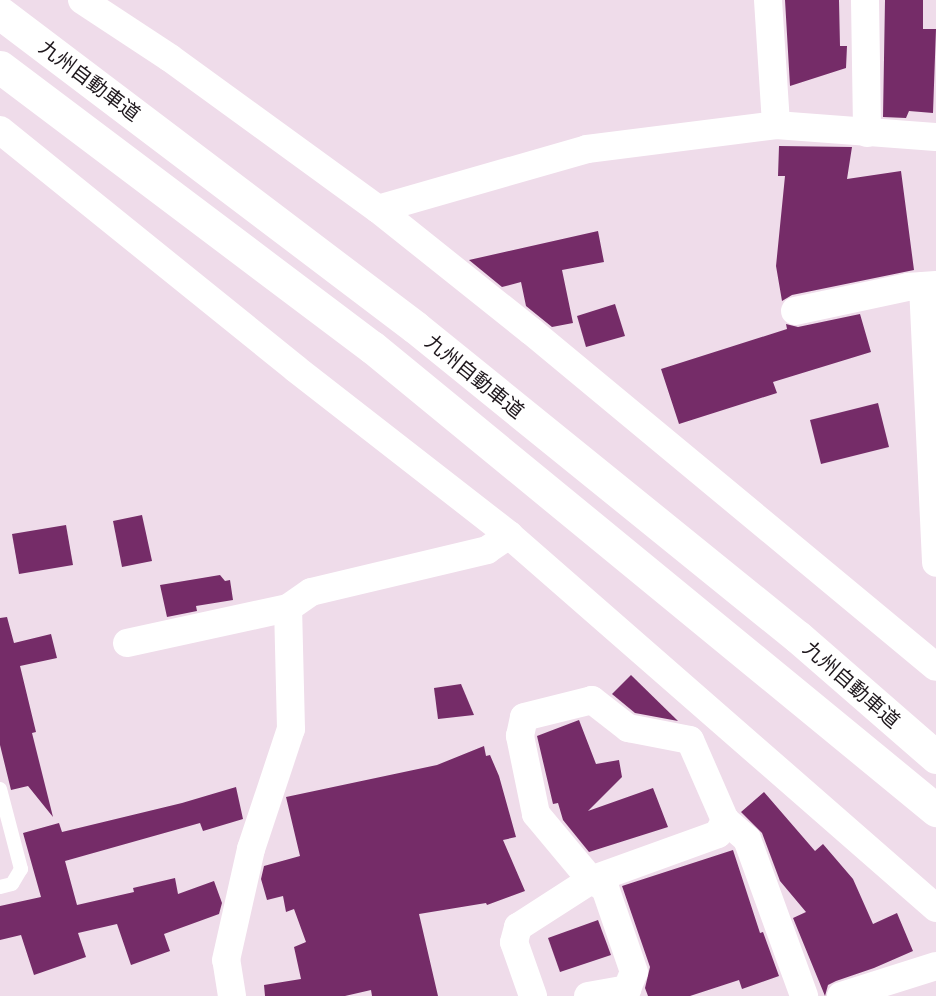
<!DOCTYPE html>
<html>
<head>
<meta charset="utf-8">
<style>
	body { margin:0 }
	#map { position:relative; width:936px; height:996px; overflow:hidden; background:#efdcea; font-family:"Exo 2","Noto Sans JP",sans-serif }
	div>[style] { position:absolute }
	.building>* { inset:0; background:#752c68 }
	.lane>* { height:14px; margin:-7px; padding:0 7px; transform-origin:7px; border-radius:7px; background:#fff }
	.street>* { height:28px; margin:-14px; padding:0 14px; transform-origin:14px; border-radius:14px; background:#fff }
	.highway>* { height:33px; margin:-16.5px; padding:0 16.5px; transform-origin:16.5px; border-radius:16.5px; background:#fff }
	span { translate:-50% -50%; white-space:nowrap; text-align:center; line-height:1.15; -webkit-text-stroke:6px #fff; paint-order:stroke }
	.street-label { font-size:20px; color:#1f181d }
</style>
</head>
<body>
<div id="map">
	<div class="building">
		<div style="clip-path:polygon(785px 0,839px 0,840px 46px,847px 46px,846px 68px,790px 86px)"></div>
		<div style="clip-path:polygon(885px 0,923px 0,923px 29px,936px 29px,933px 113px,909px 111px,906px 118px,883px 117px)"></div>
		<div style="clip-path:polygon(779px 146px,852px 147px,847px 179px,901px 171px,914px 270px,792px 295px,782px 301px,776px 266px,785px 176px,778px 176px)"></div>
		<div style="clip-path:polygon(598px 231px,604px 262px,562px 270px,573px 323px,552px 327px,526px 306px,521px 282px,502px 287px,469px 260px)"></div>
		<div style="clip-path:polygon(615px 304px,625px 336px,586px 347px,577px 316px)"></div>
		<div style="clip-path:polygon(860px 314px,871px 352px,773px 382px,777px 393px,679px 424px,661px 369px,787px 329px,786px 324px,798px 327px)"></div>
		<div style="clip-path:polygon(878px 403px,889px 447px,821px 464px,810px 420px)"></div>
		<div style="clip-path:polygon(142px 515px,152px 561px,122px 567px,113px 521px)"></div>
		<div style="clip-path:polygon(66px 525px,73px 565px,19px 574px,12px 534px)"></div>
		<div style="clip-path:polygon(220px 575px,225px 581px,230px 580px,233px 600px,196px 606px,197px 611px,167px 617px,160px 585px)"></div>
		<div style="clip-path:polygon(7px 617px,14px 643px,51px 634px,57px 658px,20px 666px,36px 732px,32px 733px,53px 817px,28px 786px,11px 790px,0 745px,0 618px)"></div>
		<div style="clip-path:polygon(631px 675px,678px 721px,635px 713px,612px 694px)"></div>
		<div style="clip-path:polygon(461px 684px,474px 715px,438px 719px,434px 688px)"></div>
		<div style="clip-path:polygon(579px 720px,596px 764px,619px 760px,622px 777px,588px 811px,653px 788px,668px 827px,589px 852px,563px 820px,558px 803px,553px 804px,537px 736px)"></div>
		<div style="clip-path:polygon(484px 746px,486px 756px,490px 755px,499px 776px,516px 837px,503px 840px,525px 891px,487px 905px,486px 903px,419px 914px,438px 996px,372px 996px,371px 990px,345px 996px,265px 996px,264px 985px,301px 979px,294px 947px,306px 942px,294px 909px,286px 912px,283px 896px,267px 900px,261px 879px,264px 866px,300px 856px,286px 797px,437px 765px)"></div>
		<div style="clip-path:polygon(236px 787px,243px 819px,203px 831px,200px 823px,65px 861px,77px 905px,134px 892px,133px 888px,175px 878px,178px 894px,214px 881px,222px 903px,219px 914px,164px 934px,170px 951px,131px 965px,117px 924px,78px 933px,86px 957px,34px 975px,21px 935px,0 940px,0 906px,41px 897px,23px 833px,59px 823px,62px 832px,182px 803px)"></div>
		<div style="clip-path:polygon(764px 792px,815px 851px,823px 844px,853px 879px,873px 924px,897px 913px,913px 951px,874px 968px,836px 981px,828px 985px,825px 996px,793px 918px,806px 912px,780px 881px,762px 833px,741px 812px)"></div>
		<div style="clip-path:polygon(733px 850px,760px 933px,763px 932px,779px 976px,742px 989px,739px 980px,690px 996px,648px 996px,645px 988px,650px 967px,622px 886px)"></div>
		<div style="clip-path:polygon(598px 920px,611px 955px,560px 972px,548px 938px)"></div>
	</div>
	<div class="lane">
		<div style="left:0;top:789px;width:83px;rotate:75.3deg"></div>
		<div style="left:21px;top:869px;width:17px;rotate:121deg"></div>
		<div style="left:12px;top:884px;width:12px;rotate:166deg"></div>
	</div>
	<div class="street">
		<div style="left:82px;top:0;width:105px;rotate:33.4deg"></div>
		<div style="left:170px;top:58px;width:257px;rotate:36deg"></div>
		<div style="left:378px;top:209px;width:196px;rotate:38.6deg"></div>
		<div style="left:531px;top:331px;width:526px;rotate:39.68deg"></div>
		<div style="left:768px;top:0;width:125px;rotate:86.3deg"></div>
		<div style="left:865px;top:0;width:133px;rotate:89.1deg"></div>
		<div style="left:0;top:130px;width:380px;rotate:38.9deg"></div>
		<div style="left:296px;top:369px;width:270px;rotate:37.9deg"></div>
		<div style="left:509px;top:535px;width:567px;rotate:41.14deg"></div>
		<div style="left:378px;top:209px;width:217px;rotate:-16deg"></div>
		<div style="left:587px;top:149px;width:191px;rotate:-7.2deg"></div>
		<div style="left:776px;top:125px;width:160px;rotate:4.3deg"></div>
		<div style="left:923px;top:286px;width:277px;rotate:87.3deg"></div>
		<div style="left:795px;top:311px;width:116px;rotate:-12deg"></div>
		<div style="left:908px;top:287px;width:28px;rotate:-4deg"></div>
		<div style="left:127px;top:643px;width:165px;rotate:-12.3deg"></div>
		<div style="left:725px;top:820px;width:29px;rotate:41deg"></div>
		<div style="left:747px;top:839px;width:167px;rotate:70deg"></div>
		<div style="left:232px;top:996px;width:36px;rotate:-99deg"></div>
		<div style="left:226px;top:960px;width:114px;rotate:-77.3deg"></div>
		<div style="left:251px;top:849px;width:126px;rotate:-71.6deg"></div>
		<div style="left:291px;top:729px;width:121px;rotate:-91.4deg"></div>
		<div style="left:288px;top:608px;width:28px;rotate:-35deg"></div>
		<div style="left:311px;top:592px;width:181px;rotate:-13.4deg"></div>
		<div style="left:487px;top:550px;width:27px;rotate:-34deg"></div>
		<div style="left:533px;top:996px;width:57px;rotate:-109.4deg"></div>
		<div style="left:514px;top:942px;width:16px;rotate:-75deg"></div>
		<div style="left:518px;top:927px;width:87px;rotate:-32.8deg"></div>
		<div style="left:591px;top:880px;width:135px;rotate:-19.9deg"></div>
		<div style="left:718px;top:834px;width:16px;rotate:-63deg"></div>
		<div style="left:725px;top:820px;width:87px;rotate:-113.6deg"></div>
		<div style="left:588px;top:996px;width:40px;rotate:-10deg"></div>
		<div style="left:627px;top:989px;width:18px;rotate:-68deg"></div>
		<div style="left:634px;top:972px;width:89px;rotate:-109deg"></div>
		<div style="left:605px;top:888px;width:16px;rotate:-150deg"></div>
		<div style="left:591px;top:880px;width:86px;rotate:-129.8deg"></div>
		<div style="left:536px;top:814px;width:80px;rotate:-101.6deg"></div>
		<div style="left:520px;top:736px;width:19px;rotate:-78deg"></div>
		<div style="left:524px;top:717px;width:70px;rotate:-14deg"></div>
		<div style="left:592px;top:700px;width:46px;rotate:37.9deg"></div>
		<div style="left:628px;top:728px;width:63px;rotate:11deg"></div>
		<div style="left:841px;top:996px;width:100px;rotate:-17.5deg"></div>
	</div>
	<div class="highway">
		<div style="left:0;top:13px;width:520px;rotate:37.11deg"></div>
		<div style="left:415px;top:327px;width:493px;rotate:39deg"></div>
		<div style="left:798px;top:637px;width:183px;rotate:41deg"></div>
		<div style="left:0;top:67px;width:466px;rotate:37deg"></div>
		<div style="left:372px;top:347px;width:730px;rotate:39.38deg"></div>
	</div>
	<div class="street-label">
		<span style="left:90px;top:80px;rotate:37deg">九州自動車道</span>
		<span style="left:475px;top:376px;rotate:39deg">九州自動車道</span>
		<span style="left:852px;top:684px;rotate:41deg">九州自動車道</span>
	</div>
</div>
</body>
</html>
